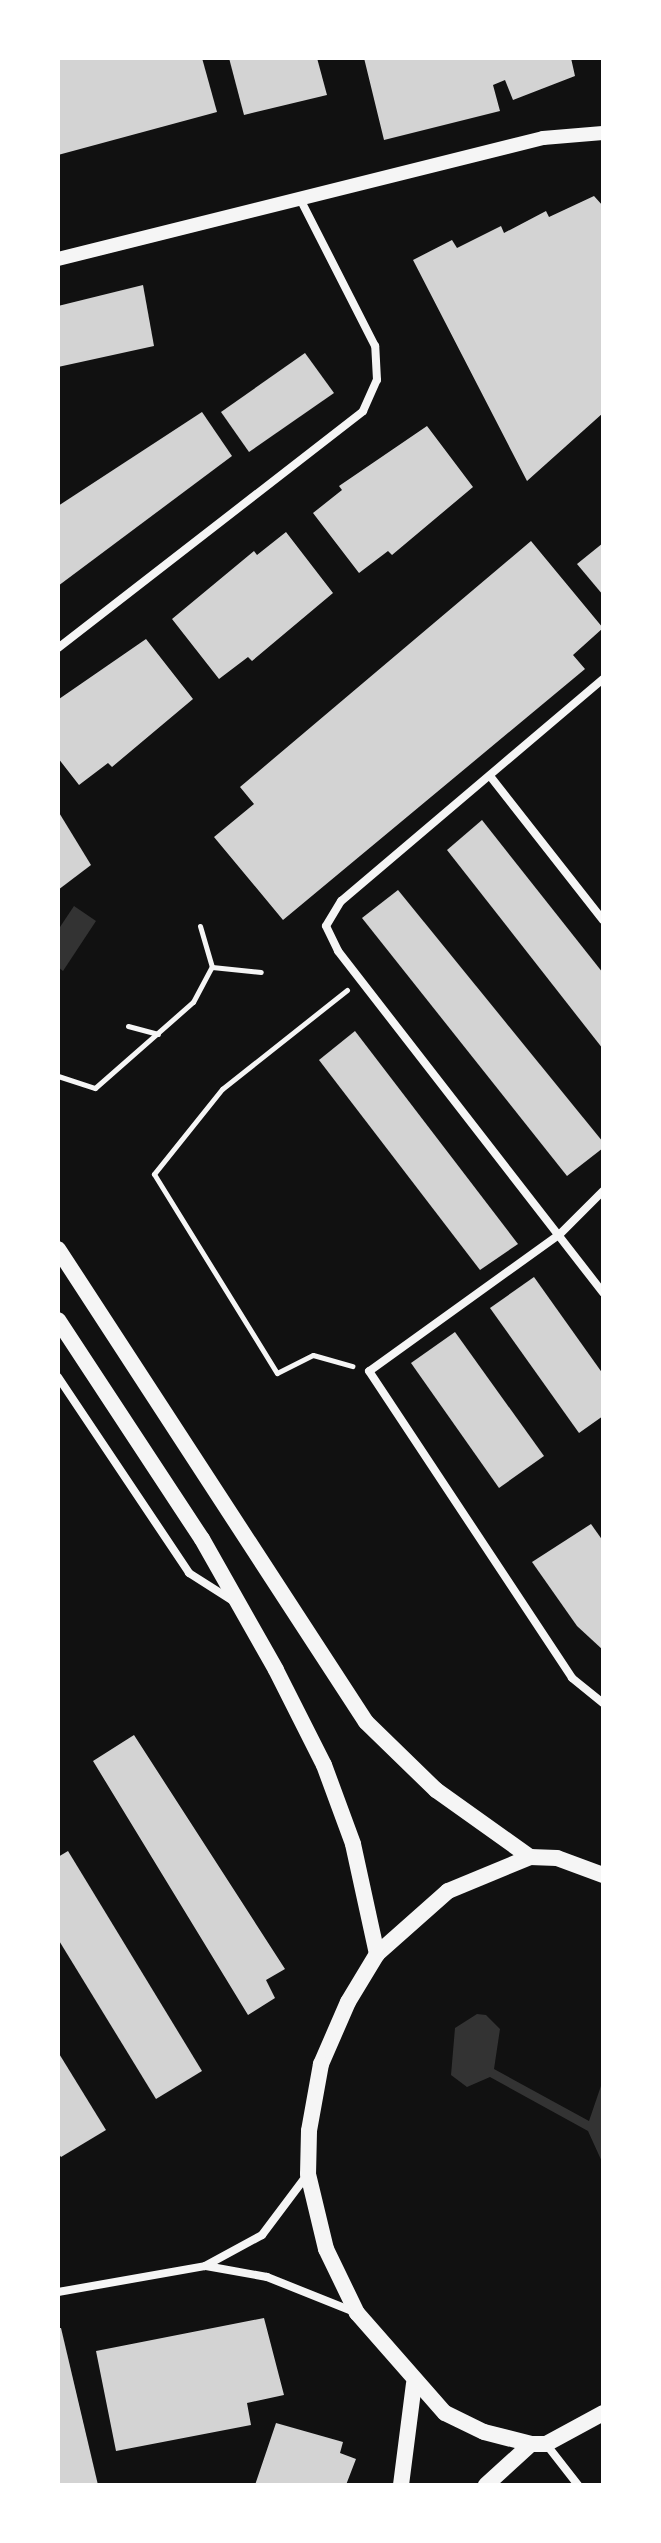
<!DOCTYPE html>
<html>
<head>
<meta charset="utf-8">
<style>
	body { margin:0 }
	#map { position:relative; width:661px; height:2543px; overflow:hidden; background:#111; font-family:Arial,sans-serif }
	div>[style] { position:absolute }
	.water>* { inset:0; background:#333 }
	.building>* { inset:0; background:#d3d3d3 }
	.path>* { height:5px; margin:-2.5px; padding:0 2.5px; transform-origin:2.5px; border-radius:2.5px; background:#f5f5f5 }
	.minor>* { height:8px; margin:-4px; padding:0 4px; transform-origin:4px; border-radius:4px; background:#f5f5f5 }
	.tertiary>* { height:14px; margin:-7px; padding:0 7px; transform-origin:7px; border-radius:7px; background:#f5f5f5 }
	.secondary>* { height:16px; margin:-8px; padding:0 8px; transform-origin:8px; border-radius:8px; background:#f5f5f5 }
	span { translate:-50% -50%; white-space:nowrap; text-align:center; line-height:1.15; -webkit-text-stroke:6px #fff; paint-order:stroke }
	.frame { position:absolute; inset:0; border:60px solid #fff; pointer-events:none }
</style>
</head>
<body>
<div id="map">
	<div class="water">
		<div style="clip-path:polygon(74px 906px,96px 921px,63px 971px,58px 967px,58px 930px)"></div>
		<div style="clip-path:polygon(477px 2014px,486px 2015px,500px 2029px,494px 2069px,589px 2121px,603px 2080px,603px 2164px,588px 2131px,490px 2077px,467px 2087px,451px 2075px,455px 2028px)"></div>
	</div>
	<div class="building">
		<div style="clip-path:polygon(58px 58px,202px 58px,217px 112px,58px 155px)"></div>
		<div style="clip-path:polygon(229px 58px,317px 58px,327px 95px,244px 115px)"></div>
		<div style="clip-path:polygon(364px 58px,571px 58px,575px 76px,513px 100px,505px 80px,493px 85px,500px 111px,384px 140px)"></div>
		<div style="clip-path:polygon(594px 196px,603px 206px,603px 413px,527px 481px,413px 260px,452px 240px,457px 248px,501px 226px,504px 233px,546px 211px,549px 217px)"></div>
		<div style="clip-path:polygon(143px 285px,154px 346px,58px 367px,58px 306px)"></div>
		<div style="clip-path:polygon(305px 353px,334px 393px,249px 452px,221px 412px)"></div>
		<div style="clip-path:polygon(202px 412px,232px 456px,58px 586px,58px 506px)"></div>
		<div style="clip-path:polygon(427px 426px,473px 487px,392px 555px,388px 551px,359px 573px,313px 513px,342px 490px,339px 486px)"></div>
		<div style="clip-path:polygon(286px 532px,333px 593px,252px 661px,248px 657px,219px 679px,172px 619px,254px 551px,257px 555px)"></div>
		<div style="clip-path:polygon(531px 541px,603px 628px,573px 655px,585px 669px,283px 920px,214px 837px,254px 804px,240px 787px)"></div>
		<div style="clip-path:polygon(603px 543px,603px 595px,577px 564px)"></div>
		<div style="clip-path:polygon(146px 639px,193px 699px,112px 767px,108px 763px,79px 785px,58px 758px,59px 699px)"></div>
		<div style="clip-path:polygon(58px 811px,91px 865px,58px 890px)"></div>
		<div style="clip-path:polygon(482px 820px,603px 973px,603px 1049px,447px 850px)"></div>
		<div style="clip-path:polygon(398px 890px,603px 1142px,603px 1148px,567px 1176px,362px 918px)"></div>
		<div style="clip-path:polygon(355px 1031px,518px 1244px,480px 1270px,319px 1060px)"></div>
		<div style="clip-path:polygon(534px 1277px,603px 1374px,603px 1416px,579px 1433px,490px 1308px)"></div>
		<div style="clip-path:polygon(455px 1332px,544px 1456px,499px 1488px,411px 1363px)"></div>
		<div style="clip-path:polygon(591px 1524px,603px 1541px,603px 1650px,577px 1626px,532px 1562px)"></div>
		<div style="clip-path:polygon(134px 1735px,285px 1969px,266px 1980px,275px 1998px,248px 2015px,93px 1761px)"></div>
		<div style="clip-path:polygon(68px 1851px,202px 2071px,156px 2099px,58px 1939px,58px 1857px)"></div>
		<div style="clip-path:polygon(58px 2052px,106px 2130px,61px 2157px,58px 2153px)"></div>
		<div style="clip-path:polygon(264px 2318px,284px 2395px,247px 2403px,251px 2425px,116px 2451px,96px 2351px)"></div>
		<div style="clip-path:polygon(58px 2328px,61px 2328px,98px 2485px,58px 2485px)"></div>
		<div style="clip-path:polygon(276px 2423px,343px 2442px,340px 2453px,356px 2459px,346px 2485px,255px 2485px)"></div>
	</div>
	<div class="path">
		<div style="left:200px;top:926px;width:43px;rotate:73.7deg"></div>
		<div style="left:347px;top:990px;width:159px;rotate:141.6deg"></div>
		<div style="left:222px;top:1089px;width:109px;rotate:128.7deg"></div>
		<div style="left:154px;top:1174px;width:234px;rotate:58.3deg"></div>
		<div style="left:277px;top:1373px;width:40px;rotate:-26.6deg"></div>
		<div style="left:313px;top:1355px;width:41px;rotate:15.8deg"></div>
		<div style="left:128px;top:1026px;width:31px;rotate:15deg"></div>
		<div style="left:58px;top:1076px;width:39px;rotate:18deg"></div>
		<div style="left:95px;top:1088px;width:130px;rotate:-41.3deg"></div>
		<div style="left:193px;top:1002px;width:40px;rotate:-62deg"></div>
		<div style="left:212px;top:967px;width:49px;rotate:5.8deg"></div>
	</div>
	<div class="minor">
		<div style="left:58px;top:648px;width:386px;rotate:-37.8deg"></div>
		<div style="left:363px;top:411px;width:34px;rotate:-66deg"></div>
		<div style="left:377px;top:380px;width:34px;rotate:-93deg"></div>
		<div style="left:375px;top:346px;width:163px;rotate:-117deg"></div>
		<div style="left:603px;top:679px;width:343px;rotate:139.7deg"></div>
		<div style="left:341px;top:901px;width:29px;rotate:121deg"></div>
		<div style="left:326px;top:926px;width:28px;rotate:64deg"></div>
		<div style="left:338px;top:951px;width:433px;rotate:52.2deg"></div>
		<div style="left:490px;top:776px;width:183px;rotate:51.9deg"></div>
		<div style="left:603px;top:1191px;width:61px;rotate:135deg"></div>
		<div style="left:560px;top:1234px;width:235px;rotate:144.3deg"></div>
		<div style="left:369px;top:1371px;width:368px;rotate:56.5deg"></div>
		<div style="left:572px;top:1678px;width:40px;rotate:39deg"></div>
		<div style="left:58px;top:1377px;width:236px;rotate:56.2deg"></div>
		<div style="left:189px;top:1573px;width:52px;rotate:32.5deg"></div>
		<div style="left:206px;top:2266px;width:62px;rotate:10.2deg"></div>
		<div style="left:267px;top:2277px;width:97px;rotate:21.8deg"></div>
		<div style="left:58px;top:2292px;width:149px;rotate:-10deg"></div>
		<div style="left:205px;top:2266px;width:65px;rotate:-28.5deg"></div>
		<div style="left:262px;top:2235px;width:75px;rotate:-53.1deg"></div>
		<div style="left:546px;top:2444px;width:52px;rotate:52deg"></div>
	</div>
	<div class="tertiary">
		<div style="left:58px;top:259px;width:500px;rotate:-14deg"></div>
		<div style="left:543px;top:138px;width:60px;rotate:-4.8deg"></div>
	</div>
	<div class="secondary">
		<div style="left:58px;top:1249px;width:564px;rotate:56.93deg"></div>
		<div style="left:366px;top:1722px;width:98px;rotate:44.2deg"></div>
		<div style="left:436px;top:1790px;width:115px;rotate:35.5deg"></div>
		<div style="left:58px;top:1320px;width:262px;rotate:56.7deg"></div>
		<div style="left:202px;top:1539px;width:150px;rotate:60.5deg"></div>
		<div style="left:276px;top:1670px;width:106px;rotate:63.2deg"></div>
		<div style="left:324px;top:1765px;width:84px;rotate:69.8deg"></div>
		<div style="left:353px;top:1844px;width:113px;rotate:77.7deg"></div>
		<div style="left:603px;top:1875px;width:49px;rotate:-159.7deg"></div>
		<div style="left:557px;top:1858px;width:27px;rotate:-178deg"></div>
		<div style="left:530px;top:1857px;width:89px;rotate:157.5deg"></div>
		<div style="left:448px;top:1891px;width:95px;rotate:138.4deg"></div>
		<div style="left:377px;top:1954px;width:56px;rotate:121.1deg"></div>
		<div style="left:348px;top:2002px;width:68px;rotate:113.5deg"></div>
		<div style="left:321px;top:2064px;width:68px;rotate:100.2deg"></div>
		<div style="left:309px;top:2131px;width:43px;rotate:91.3deg"></div>
		<div style="left:308px;top:2174px;width:77px;rotate:76.5deg"></div>
		<div style="left:326px;top:2249px;width:71px;rotate:64.2deg"></div>
		<div style="left:357px;top:2313px;width:133px;rotate:48.7deg"></div>
		<div style="left:445px;top:2413px;width:43px;rotate:26deg"></div>
		<div style="left:484px;top:2432px;width:49px;rotate:14.3deg"></div>
		<div style="left:531px;top:2444px;width:15px"></div>
		<div style="left:546px;top:2444px;width:65px;rotate:-28.5deg"></div>
		<div style="left:401px;top:2485px;width:102px;rotate:-82.7deg"></div>
		<div style="left:486px;top:2485px;width:61px;rotate:-42.3deg"></div>
	</div>
	<div class="frame"></div>
</div>
</body>
</html>
